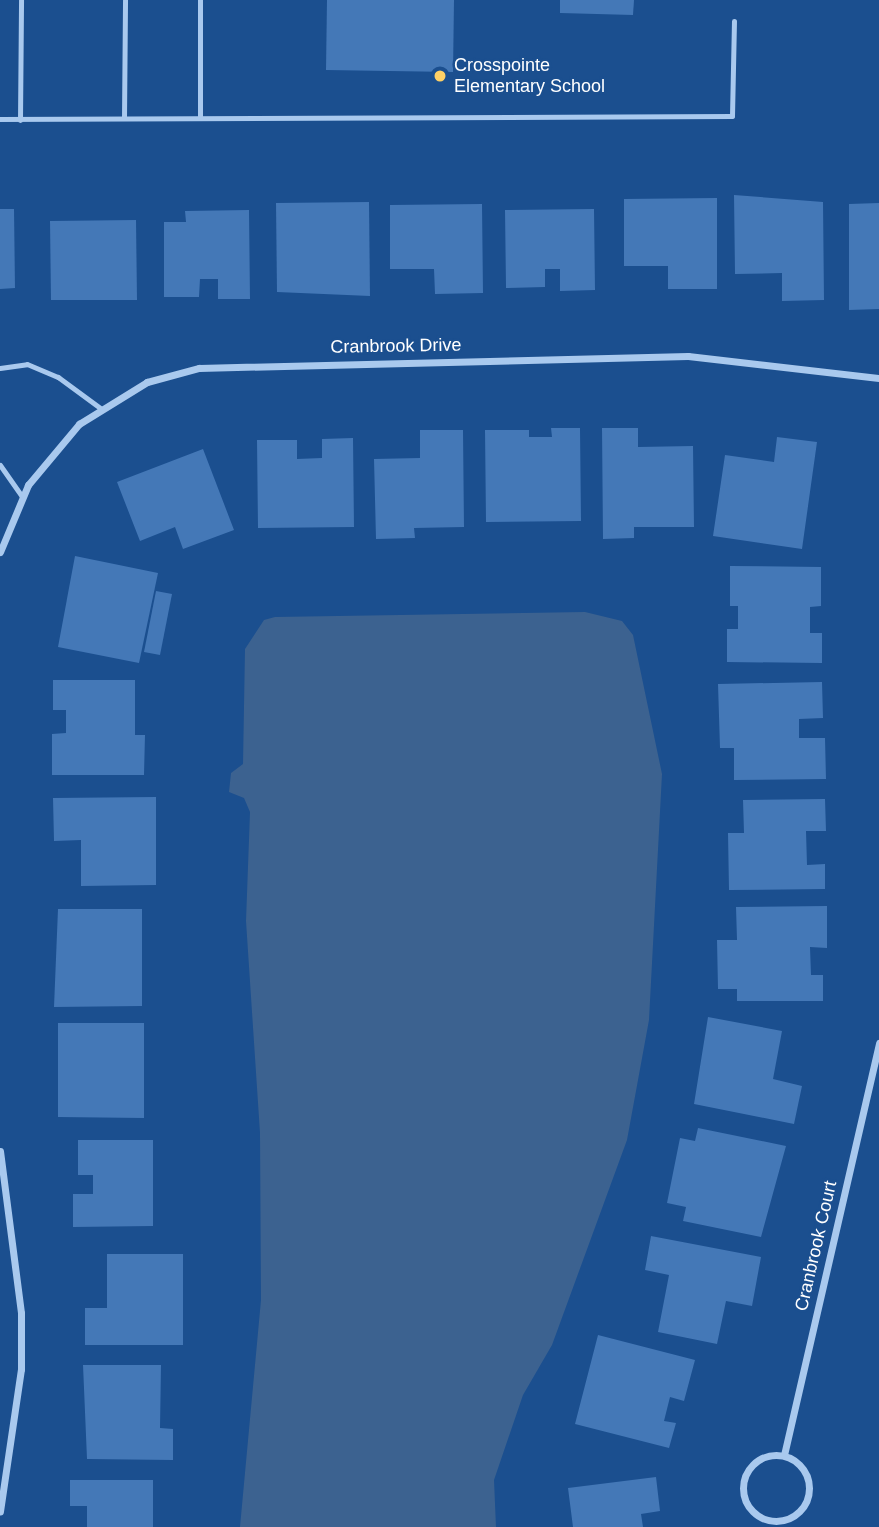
<!DOCTYPE html>
<html>
<head>
<meta charset="utf-8">
<style>
	body { margin:0 }
	#map { position:relative; width:879px; height:1527px; overflow:hidden; background:#1b4f8f; font-family:Arial,sans-serif }
	div>[style] { position:absolute }
	.water>* { inset:0; background:#3c6290 }
	.building>* { inset:0; background:#4478b7 }
	.service>* { height:5px; margin:-2.5px; padding:0 2.5px; transform-origin:2.5px; border-radius:2.5px; background:#a9c9ee }
	.minor>* { height:7px; margin:-3.5px; padding:0 3.5px; transform-origin:3.5px; border-radius:3.5px; background:#a9c9ee }
	.minor>.ring { margin:-3.5px; padding:0; box-sizing:content-box; background:none; border:7px solid #a9c9ee; border-radius:50% }
	.dots>* { width:19px; height:19px; translate:-50% -50%; box-sizing:border-box; border:4px solid #1b4f8f; border-radius:50% }
	span { translate:-50% -50%; white-space:nowrap; text-align:center; line-height:1.15; -webkit-text-stroke:5px #1b4f8f; paint-order:stroke }
	.poi-label { font-size:18px; color:#fff }
	.left { translate:0 -50%; text-align:left }
	.street-label { font-size:18px; color:#fff }
</style>
</head>
<body>
<div id="map">
	<div class="water">
		<div style="clip-path:polygon(585px 612px,622px 621px,633px 635px,662px 774px,649px 1020px,627px 1140px,552px 1345px,523px 1395px,494px 1480px,496px 1527px,240px 1527px,261px 1300px,260px 1133px,246px 921px,250px 812px,244px 798px,229px 792px,231px 773px,243px 764px,245px 649px,264px 620px,275px 617px)"></div>
	</div>
	<div class="building">
		<div style="clip-path:polygon(327px 0,454px 0,453px 72px,326px 70px)"></div>
		<div style="clip-path:polygon(560px 0,634px 0,633px 15px,560px 13px)"></div>
		<div style="clip-path:polygon(734px 195px,823px 202px,824px 300px,782px 301px,782px 273px,735px 274px)"></div>
		<div style="clip-path:polygon(717px 198px,717px 289px,668px 289px,668px 266px,624px 266px,624px 199px)"></div>
		<div style="clip-path:polygon(369px 202px,370px 296px,277px 292px,276px 203px)"></div>
		<div style="clip-path:polygon(879px 203px,879px 309px,849px 310px,849px 204px)"></div>
		<div style="clip-path:polygon(482px 204px,483px 293px,435px 294px,434px 269px,390px 269px,390px 205px)"></div>
		<div style="clip-path:polygon(0 209px,14px 209px,15px 288px,0 289px)"></div>
		<div style="clip-path:polygon(594px 209px,595px 290px,560px 291px,560px 269px,545px 269px,545px 287px,506px 288px,505px 210px)"></div>
		<div style="clip-path:polygon(249px 210px,250px 299px,218px 299px,218px 279px,200px 279px,199px 297px,164px 297px,164px 222px,186px 222px,185px 211px)"></div>
		<div style="clip-path:polygon(136px 220px,137px 300px,51px 300px,50px 221px)"></div>
		<div style="clip-path:polygon(551px 428px,580px 428px,581px 521px,486px 522px,485px 430px,529px 430px,529px 437px,552px 437px)"></div>
		<div style="clip-path:polygon(602px 428px,638px 428px,638px 447px,693px 446px,694px 527px,634px 527px,634px 538px,603px 539px)"></div>
		<div style="clip-path:polygon(420px 430px,463px 430px,464px 527px,414px 528px,415px 538px,376px 539px,374px 459px,420px 458px)"></div>
		<div style="clip-path:polygon(777px 437px,817px 442px,802px 549px,713px 536px,725px 455px,774px 462px)"></div>
		<div style="clip-path:polygon(353px 438px,354px 527px,258px 528px,257px 440px,297px 440px,297px 459px,322px 458px,322px 439px)"></div>
		<div style="clip-path:polygon(203px 449px,234px 530px,183px 549px,175px 527px,140px 541px,117px 482px)"></div>
		<div style="clip-path:polygon(75px 556px,158px 573px,139px 663px,58px 647px)"></div>
		<div style="clip-path:polygon(730px 566px,821px 567px,821px 606px,810px 607px,810px 633px,822px 633px,822px 663px,727px 662px,727px 629px,738px 629px,738px 606px,730px 606px)"></div>
		<div style="clip-path:polygon(156px 591px,172px 594px,160px 655px,144px 652px)"></div>
		<div style="clip-path:polygon(53px 680px,135px 680px,135px 735px,145px 735px,144px 775px,52px 775px,52px 734px,66px 733px,66px 710px,53px 710px)"></div>
		<div style="clip-path:polygon(822px 682px,823px 718px,799px 719px,799px 738px,825px 738px,826px 779px,734px 780px,734px 748px,720px 748px,718px 684px)"></div>
		<div style="clip-path:polygon(156px 797px,156px 885px,81px 886px,81px 840px,54px 841px,53px 798px)"></div>
		<div style="clip-path:polygon(825px 799px,826px 831px,806px 831px,807px 865px,825px 864px,825px 889px,729px 890px,728px 833px,744px 833px,743px 800px)"></div>
		<div style="clip-path:polygon(827px 906px,827px 948px,810px 947px,811px 975px,823px 975px,823px 1001px,737px 1001px,737px 989px,718px 989px,717px 940px,737px 940px,736px 907px)"></div>
		<div style="clip-path:polygon(58px 909px,142px 909px,142px 1006px,54px 1007px)"></div>
		<div style="clip-path:polygon(708px 1017px,782px 1031px,773px 1079px,802px 1086px,794px 1124px,694px 1104px)"></div>
		<div style="clip-path:polygon(58px 1023px,144px 1023px,144px 1118px,58px 1117px)"></div>
		<div style="clip-path:polygon(698px 1128px,786px 1146px,761px 1237px,683px 1221px,686px 1207px,667px 1203px,680px 1138px,695px 1141px)"></div>
		<div style="clip-path:polygon(78px 1140px,153px 1140px,153px 1226px,73px 1227px,73px 1194px,93px 1194px,93px 1175px,78px 1175px)"></div>
		<div style="clip-path:polygon(651px 1236px,761px 1257px,752px 1306px,726px 1301px,717px 1344px,658px 1332px,669px 1275px,645px 1270px)"></div>
		<div style="clip-path:polygon(107px 1254px,183px 1254px,183px 1345px,85px 1345px,85px 1308px,107px 1308px)"></div>
		<div style="clip-path:polygon(598px 1335px,695px 1360px,684px 1401px,670px 1397px,664px 1421px,676px 1423px,669px 1448px,575px 1424px)"></div>
		<div style="clip-path:polygon(83px 1365px,161px 1365px,160px 1428px,173px 1429px,173px 1460px,87px 1459px)"></div>
		<div style="clip-path:polygon(656px 1477px,660px 1511px,641px 1514px,643px 1527px,573px 1527px,568px 1488px)"></div>
		<div style="clip-path:polygon(70px 1480px,153px 1480px,153px 1527px,87px 1527px,87px 1506px,70px 1506px)"></div>
	</div>
	<div class="service">
		<div style="left:124px;top:118px;width:118px;rotate:-89.5deg"></div>
		<div style="left:200px;top:118px;width:118px;rotate:-90deg"></div>
		<div style="left:0;top:119px;width:732px;rotate:-0.23deg"></div>
		<div style="left:732px;top:116px;width:95px;rotate:-88.8deg"></div>
		<div style="left:20px;top:120px;width:120px;rotate:-89.5deg"></div>
		<div style="left:0;top:368px;width:27px;rotate:-8deg"></div>
		<div style="left:27px;top:364px;width:34px;rotate:23deg"></div>
		<div style="left:58px;top:377px;width:52px;rotate:36.4deg"></div>
		<div style="left:0;top:465px;width:39px;rotate:55deg"></div>
	</div>
	<div class="minor">
		<div style="left:0;top:552px;width:73px;rotate:-67.3deg"></div>
		<div style="left:28px;top:485px;width:80px;rotate:-50.1deg"></div>
		<div style="left:79px;top:424px;width:80px;rotate:-31.7deg"></div>
		<div style="left:147px;top:382px;width:54px;rotate:-15.1deg"></div>
		<div style="left:199px;top:368px;width:489px;rotate:-1.4deg"></div>
		<div style="left:688px;top:356px;width:192px;rotate:6.6deg"></div>
		<div style="left:0;top:1151px;width:163px;rotate:82.6deg"></div>
		<div style="left:21px;top:1313px;width:56px;rotate:90deg"></div>
		<div style="left:21px;top:1369px;width:144px;rotate:98.4deg"></div>
		<div class="ring" style="left:743px;top:1455px;width:59px;height:59px"></div>
		<div style="left:784px;top:1455px;width:423px;rotate:-77deg"></div>
	</div>
	<div class="dots">
		<div style="left:440px;top:76px;background:#ffd166"></div>
	</div>
	<div class="poi-label">
		<span class="left" style="left:454px;top:76px">Crosspointe<br>Elementary School</span>
	</div>
	<div class="street-label">
		<span style="left:396px;top:346px;rotate:-1deg">Cranbrook Drive</span>
		<span style="left:816px;top:1246px;rotate:-77deg">Cranbrook Court</span>
	</div>
</div>
</body>
</html>
